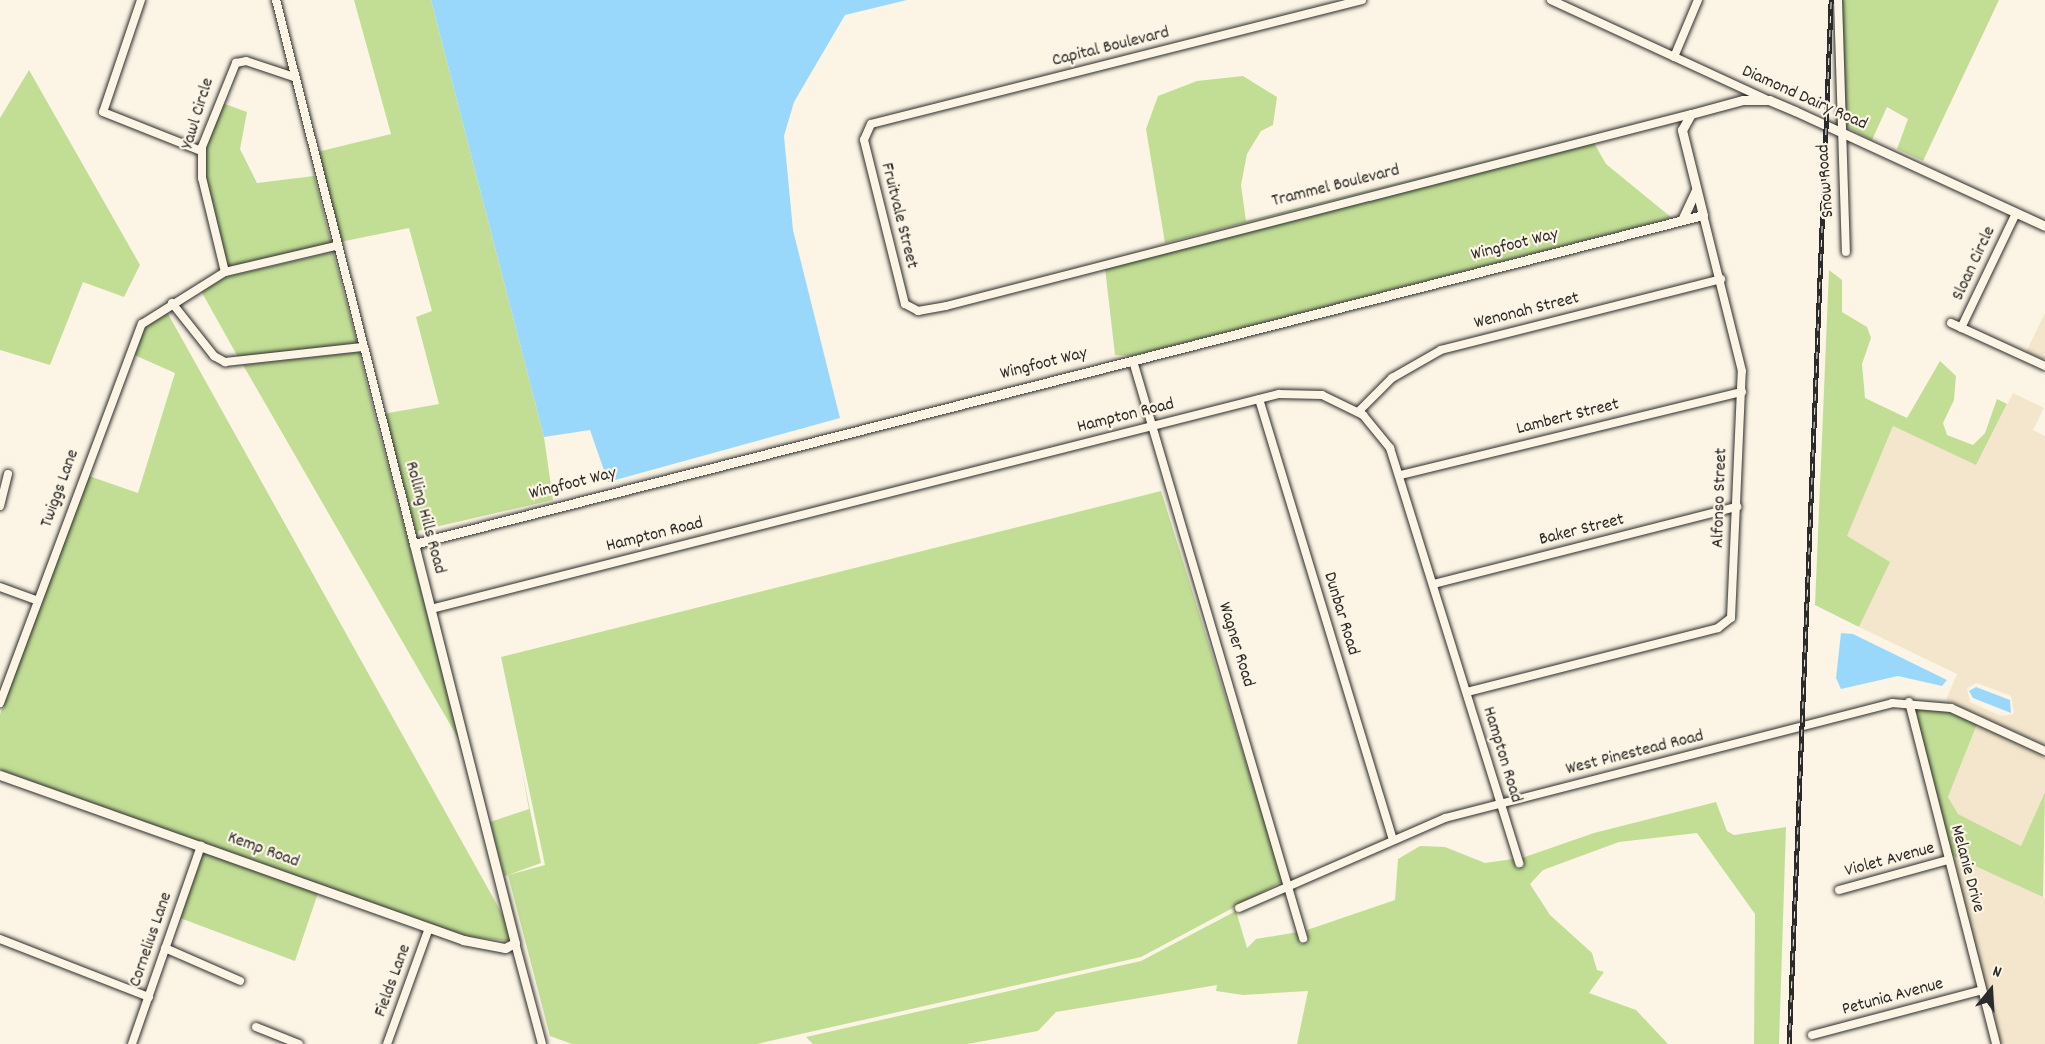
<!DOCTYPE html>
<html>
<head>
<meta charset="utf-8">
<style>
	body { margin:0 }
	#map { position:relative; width:2045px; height:1044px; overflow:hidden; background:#fcf5e5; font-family:Dekko,sans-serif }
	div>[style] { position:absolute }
	.built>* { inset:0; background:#f3e6cc }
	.green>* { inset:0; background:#c2de95 }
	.water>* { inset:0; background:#9ad8fb }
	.roads { filter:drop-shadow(0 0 2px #2b2b2b) drop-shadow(0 0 2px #2b2b2b) }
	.minor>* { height:8px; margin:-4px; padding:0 4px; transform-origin:4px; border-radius:4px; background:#fcf5e5 }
	.tertiary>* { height:9px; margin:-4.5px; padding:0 4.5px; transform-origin:4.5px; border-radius:4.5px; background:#fcf5e5 }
	.rail>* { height:4.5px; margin-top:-2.25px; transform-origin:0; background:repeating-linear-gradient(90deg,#fcf5e5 0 7px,#2b2b2b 0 14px); box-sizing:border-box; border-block:2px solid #2b2b2b }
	span { translate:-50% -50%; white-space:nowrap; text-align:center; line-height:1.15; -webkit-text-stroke:4.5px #fcf5e5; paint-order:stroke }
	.street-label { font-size:18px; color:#2b2b2b }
	.north { position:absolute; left:1961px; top:960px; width:60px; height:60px; -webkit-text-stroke:4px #fcf5e5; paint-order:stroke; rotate:18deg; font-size:16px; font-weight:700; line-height:24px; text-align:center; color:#2b2b2b }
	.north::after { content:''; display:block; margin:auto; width:21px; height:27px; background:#2b2b2b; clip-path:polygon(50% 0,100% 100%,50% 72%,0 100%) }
</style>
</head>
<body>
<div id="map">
	<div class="built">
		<div style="clip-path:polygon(2045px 313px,2045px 360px,2026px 352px)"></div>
		<div style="clip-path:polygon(evenodd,2013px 393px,2044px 408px,2033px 430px,2045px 436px,2045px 745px,1946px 700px,1957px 674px,1859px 627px,1889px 562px,1846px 537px,1893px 426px,1976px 465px,2013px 393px,1977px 683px,2011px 696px,2014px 714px,2001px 716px,1970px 702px,1967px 688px,1977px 683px)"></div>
		<div style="clip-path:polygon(1977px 724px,2045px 756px,2045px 792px,2021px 846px,1958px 814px,1948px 797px)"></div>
		<div style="clip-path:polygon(1951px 855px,2045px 898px,2045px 1044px,2000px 1044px)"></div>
	</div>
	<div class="green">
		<div style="clip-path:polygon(354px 0,431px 0,544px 437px,553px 500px,418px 531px,417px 538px,383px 414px,439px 404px,416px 317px,432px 311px,409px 228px,340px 242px,317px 152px,391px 134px)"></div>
		<div style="clip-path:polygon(1841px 0,1999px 0,1923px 161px,1897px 149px,1908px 119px,1887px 107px,1872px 140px,1836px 122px)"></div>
		<div style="clip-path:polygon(29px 70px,140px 265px,124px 297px,83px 282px,50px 365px,0 350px,0 118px)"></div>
		<div style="clip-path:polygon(1243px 76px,1277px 97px,1273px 125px,1261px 131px,1247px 154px,1241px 185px,1246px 221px,1589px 135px,1165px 243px,1146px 129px,1158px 96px,1197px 81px)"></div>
		<div style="clip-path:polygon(222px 103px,247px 112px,240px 149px,257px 183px,314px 176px,331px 243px,228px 267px,206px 177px,205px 148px)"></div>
		<div style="clip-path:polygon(1594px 143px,1606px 164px,1672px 218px,1132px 356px,1115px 355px,1105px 268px)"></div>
		<div style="clip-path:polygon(333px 252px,357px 343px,238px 357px,201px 291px,226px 277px)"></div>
		<div style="clip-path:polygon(1829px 270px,1842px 280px,1842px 312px,1867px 327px,1871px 338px,1862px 364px,1865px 398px,1907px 418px,1940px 361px,1956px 376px,1954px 400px,1943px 423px,1947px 435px,1973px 445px,1985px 433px,1997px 399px,2007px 404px,1976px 465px,1893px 426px,1847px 536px,1890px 562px,1859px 627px,1815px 605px)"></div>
		<div style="clip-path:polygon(167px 312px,505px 919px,511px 941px,464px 936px,0 770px,0 714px,86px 475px,138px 493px,175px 373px,132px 354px,145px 327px)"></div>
		<div style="clip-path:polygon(359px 352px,376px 421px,462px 745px,243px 365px)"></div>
		<div style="clip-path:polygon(1161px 491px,1283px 881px,1141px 957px,757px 1044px,572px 1044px,550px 1036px,508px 875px,545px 865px,501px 657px)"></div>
		<div style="clip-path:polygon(1913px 706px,1941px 709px,1977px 724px,1948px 797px,1958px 814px,2021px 846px,2045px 792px,2043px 897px,1951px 855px)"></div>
		<div style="clip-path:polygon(521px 766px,541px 863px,505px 876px,544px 1028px,490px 822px,529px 809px)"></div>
		<div style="clip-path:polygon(1716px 802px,1727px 831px,1734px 835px,1786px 827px,1779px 1044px,1754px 1044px,1755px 914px,1697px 833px,1619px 842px,1543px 870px,1530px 884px,1550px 915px,1592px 953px,1597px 970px,1604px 972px,1589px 993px,1636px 1010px,1668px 1044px,1297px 1044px,1308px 991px,1243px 995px,1216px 991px,1217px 985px,1056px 1012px,1038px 1031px,967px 1044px,813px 1044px,806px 1037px,1141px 961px,1236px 911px,1247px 948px,1256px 939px,1298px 932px,1300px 944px,1308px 942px,1307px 930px,1395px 900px,1398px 859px,1420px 846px,1445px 847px,1485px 863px,1513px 859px,1517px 869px,1524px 866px,1522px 858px,1594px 833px)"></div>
		<div style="clip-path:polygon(204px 852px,318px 893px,295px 961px,180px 918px)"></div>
	</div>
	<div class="water">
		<div style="clip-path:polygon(431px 0,907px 0,845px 15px,794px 102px,784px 136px,793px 230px,840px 418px,608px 482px,590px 430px,544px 437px)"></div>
		<div style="clip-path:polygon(1841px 633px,1853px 634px,1947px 680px,1942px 686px,1898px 676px,1841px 689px,1836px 678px)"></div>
		<div style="clip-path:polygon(1976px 687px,2010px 700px,2011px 713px,1973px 698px,1969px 691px)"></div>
	</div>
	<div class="roads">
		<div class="minor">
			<div style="left:141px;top:0;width:118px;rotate:108.7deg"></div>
			<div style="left:103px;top:112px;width:105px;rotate:21.7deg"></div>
			<div style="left:276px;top:0;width:561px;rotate:75.77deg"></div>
			<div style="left:1362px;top:0;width:506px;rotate:165.83deg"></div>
			<div style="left:871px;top:124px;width:17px;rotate:114deg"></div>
			<div style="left:864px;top:140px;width:169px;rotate:76deg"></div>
			<div style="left:905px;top:304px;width:15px;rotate:28deg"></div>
			<div style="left:918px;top:311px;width:28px;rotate:-10deg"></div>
			<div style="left:946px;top:306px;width:769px;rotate:-14.45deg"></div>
			<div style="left:1551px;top:0;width:236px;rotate:24.8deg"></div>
			<div style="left:1838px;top:0;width:252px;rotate:88.2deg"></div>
			<div style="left:1674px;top:57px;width:62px;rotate:-67.2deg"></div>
			<div style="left:225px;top:272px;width:97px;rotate:-103.7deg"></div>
			<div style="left:202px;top:178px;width:31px;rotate:-90deg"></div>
			<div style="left:202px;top:147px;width:91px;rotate:-68deg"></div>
			<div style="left:236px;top:63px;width:10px;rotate:-11deg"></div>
			<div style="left:246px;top:61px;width:51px;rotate:18.4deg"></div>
			<div style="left:172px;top:303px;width:68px;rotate:51.6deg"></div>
			<div style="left:214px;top:356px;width:13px;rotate:29deg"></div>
			<div style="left:225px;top:362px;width:138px;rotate:-6.2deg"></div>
			<div style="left:1951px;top:323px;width:103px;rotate:24.6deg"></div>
			<div style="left:1961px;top:328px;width:127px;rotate:-64.4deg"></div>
			<div style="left:1133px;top:361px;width:602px;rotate:73.58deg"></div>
			<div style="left:1259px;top:399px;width:458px;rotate:73.1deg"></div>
			<div style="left:1359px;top:411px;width:47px;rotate:-45deg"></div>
			<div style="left:1392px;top:378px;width:56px;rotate:-29.7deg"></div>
			<div style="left:1441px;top:350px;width:289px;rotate:-14.2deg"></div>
			<div style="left:1401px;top:475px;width:351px;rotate:-13.7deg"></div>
			<div style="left:0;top:506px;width:33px;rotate:-76deg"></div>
			<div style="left:1434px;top:584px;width:313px;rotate:-14.3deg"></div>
			<div style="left:0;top:587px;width:38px;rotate:20deg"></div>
			<div style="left:431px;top:609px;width:875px;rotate:-14.23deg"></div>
			<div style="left:1279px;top:394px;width:43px;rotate:1.3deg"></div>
			<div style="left:1322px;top:395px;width:46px;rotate:26deg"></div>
			<div style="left:1363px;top:415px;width:43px;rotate:50.7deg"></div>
			<div style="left:1390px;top:448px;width:435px;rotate:72.7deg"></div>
			<div style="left:1467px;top:692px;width:259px;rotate:-14.3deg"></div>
			<div style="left:1718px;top:628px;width:16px;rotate:-38deg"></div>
			<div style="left:1731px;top:618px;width:247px;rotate:-87.5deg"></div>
			<div style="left:1742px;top:371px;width:161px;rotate:-104deg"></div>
			<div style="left:1909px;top:702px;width:353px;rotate:75.7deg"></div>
			<div style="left:0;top:703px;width:405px;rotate:-69.5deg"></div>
			<div style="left:142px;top:324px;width:98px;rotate:-32.1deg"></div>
			<div style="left:225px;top:272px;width:114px;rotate:-13.2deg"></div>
			<div style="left:1839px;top:890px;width:113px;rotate:-15.4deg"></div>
			<div style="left:1239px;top:908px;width:225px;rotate:-23.6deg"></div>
			<div style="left:1445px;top:818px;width:462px;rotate:-14.4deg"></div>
			<div style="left:1892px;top:703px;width:59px;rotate:4.8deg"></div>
			<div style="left:1951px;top:708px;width:103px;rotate:24.6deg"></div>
			<div style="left:0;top:939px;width:160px;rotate:21.3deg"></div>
			<div style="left:515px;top:943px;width:105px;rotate:75deg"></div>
			<div style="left:165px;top:948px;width:82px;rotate:23.7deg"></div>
			<div style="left:256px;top:1027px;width:46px;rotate:21.6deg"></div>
			<div style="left:1812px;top:1035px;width:176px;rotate:-14.8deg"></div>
			<div style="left:132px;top:1044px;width:210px;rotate:-70.8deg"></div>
			<div style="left:387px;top:1044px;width:123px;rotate:-70.1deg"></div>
		</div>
		<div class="tertiary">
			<div style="left:1682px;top:220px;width:33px;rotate:-65deg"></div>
			<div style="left:0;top:775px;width:492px;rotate:19.6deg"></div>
			<div style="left:463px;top:940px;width:43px;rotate:10.8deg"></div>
			<div style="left:505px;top:948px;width:11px;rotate:-27deg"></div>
			<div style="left:515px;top:943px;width:412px;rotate:-104.2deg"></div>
			<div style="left:414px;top:544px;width:1330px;rotate:-14.32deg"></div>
			<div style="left:1703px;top:215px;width:88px;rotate:-103.9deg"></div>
			<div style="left:1682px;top:130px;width:18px;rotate:-61deg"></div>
			<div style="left:1691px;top:114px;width:54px;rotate:-15.1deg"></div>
			<div style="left:1743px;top:100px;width:26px"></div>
			<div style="left:1769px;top:100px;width:28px;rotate:23deg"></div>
			<div style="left:1795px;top:111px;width:275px;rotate:24.7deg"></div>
		</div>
	</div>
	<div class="rail">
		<div style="left:1789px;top:1044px;width:1045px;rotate:-87.7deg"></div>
	</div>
	<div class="street-label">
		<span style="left:1111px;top:48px;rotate:-14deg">Capital Boulevard</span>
		<span style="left:1804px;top:99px;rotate:24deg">Diamond Dairy Road</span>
		<span style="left:199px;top:114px;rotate:-73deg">Yawl Circle</span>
		<span style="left:1827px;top:181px;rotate:-94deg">Snow Road</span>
		<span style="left:1336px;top:187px;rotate:-14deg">Trammel Boulevard</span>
		<span style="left:898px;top:216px;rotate:76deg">Fruitvale Street</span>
		<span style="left:1515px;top:246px;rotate:-14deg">Wingfoot Way</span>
		<span style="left:1975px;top:264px;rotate:-65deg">Sloan Circle</span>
		<span style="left:1527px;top:312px;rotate:-14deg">Wenonah Street</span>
		<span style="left:1044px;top:365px;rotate:-14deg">Wingfoot Way</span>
		<span style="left:1126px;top:417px;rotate:-14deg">Hampton Road</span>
		<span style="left:1568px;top:418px;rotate:-14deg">Lambert Street</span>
		<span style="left:573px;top:485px;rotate:-14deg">Wingfoot Way</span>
		<span style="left:61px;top:489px;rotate:-70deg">Twiggs Lane</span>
		<span style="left:1721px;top:498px;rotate:-88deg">Alfonso Street</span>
		<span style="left:424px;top:518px;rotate:75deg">Rolling Hills Road</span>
		<span style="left:1582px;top:531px;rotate:-14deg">Baker Street</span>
		<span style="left:655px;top:536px;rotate:-14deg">Hampton Road</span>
		<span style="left:1340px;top:614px;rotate:73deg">Dunbar Road</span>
		<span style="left:1235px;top:645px;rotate:73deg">Wagner Road</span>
		<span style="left:1635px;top:754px;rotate:-14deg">West Pinestead Road</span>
		<span style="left:1501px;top:755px;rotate:73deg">Hampton Road</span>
		<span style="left:263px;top:851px;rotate:20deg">Kemp Road</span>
		<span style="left:1890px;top:861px;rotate:-15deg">Violet Avenue</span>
		<span style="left:1966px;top:869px;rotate:75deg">Melanie Drive</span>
		<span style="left:152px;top:940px;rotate:-71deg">Cornelius Lane</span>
		<span style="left:394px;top:981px;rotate:-70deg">Fields Lane</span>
		<span style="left:1893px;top:998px;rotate:-15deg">Petunia Avenue</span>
	</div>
	<div class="north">N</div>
</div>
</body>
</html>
